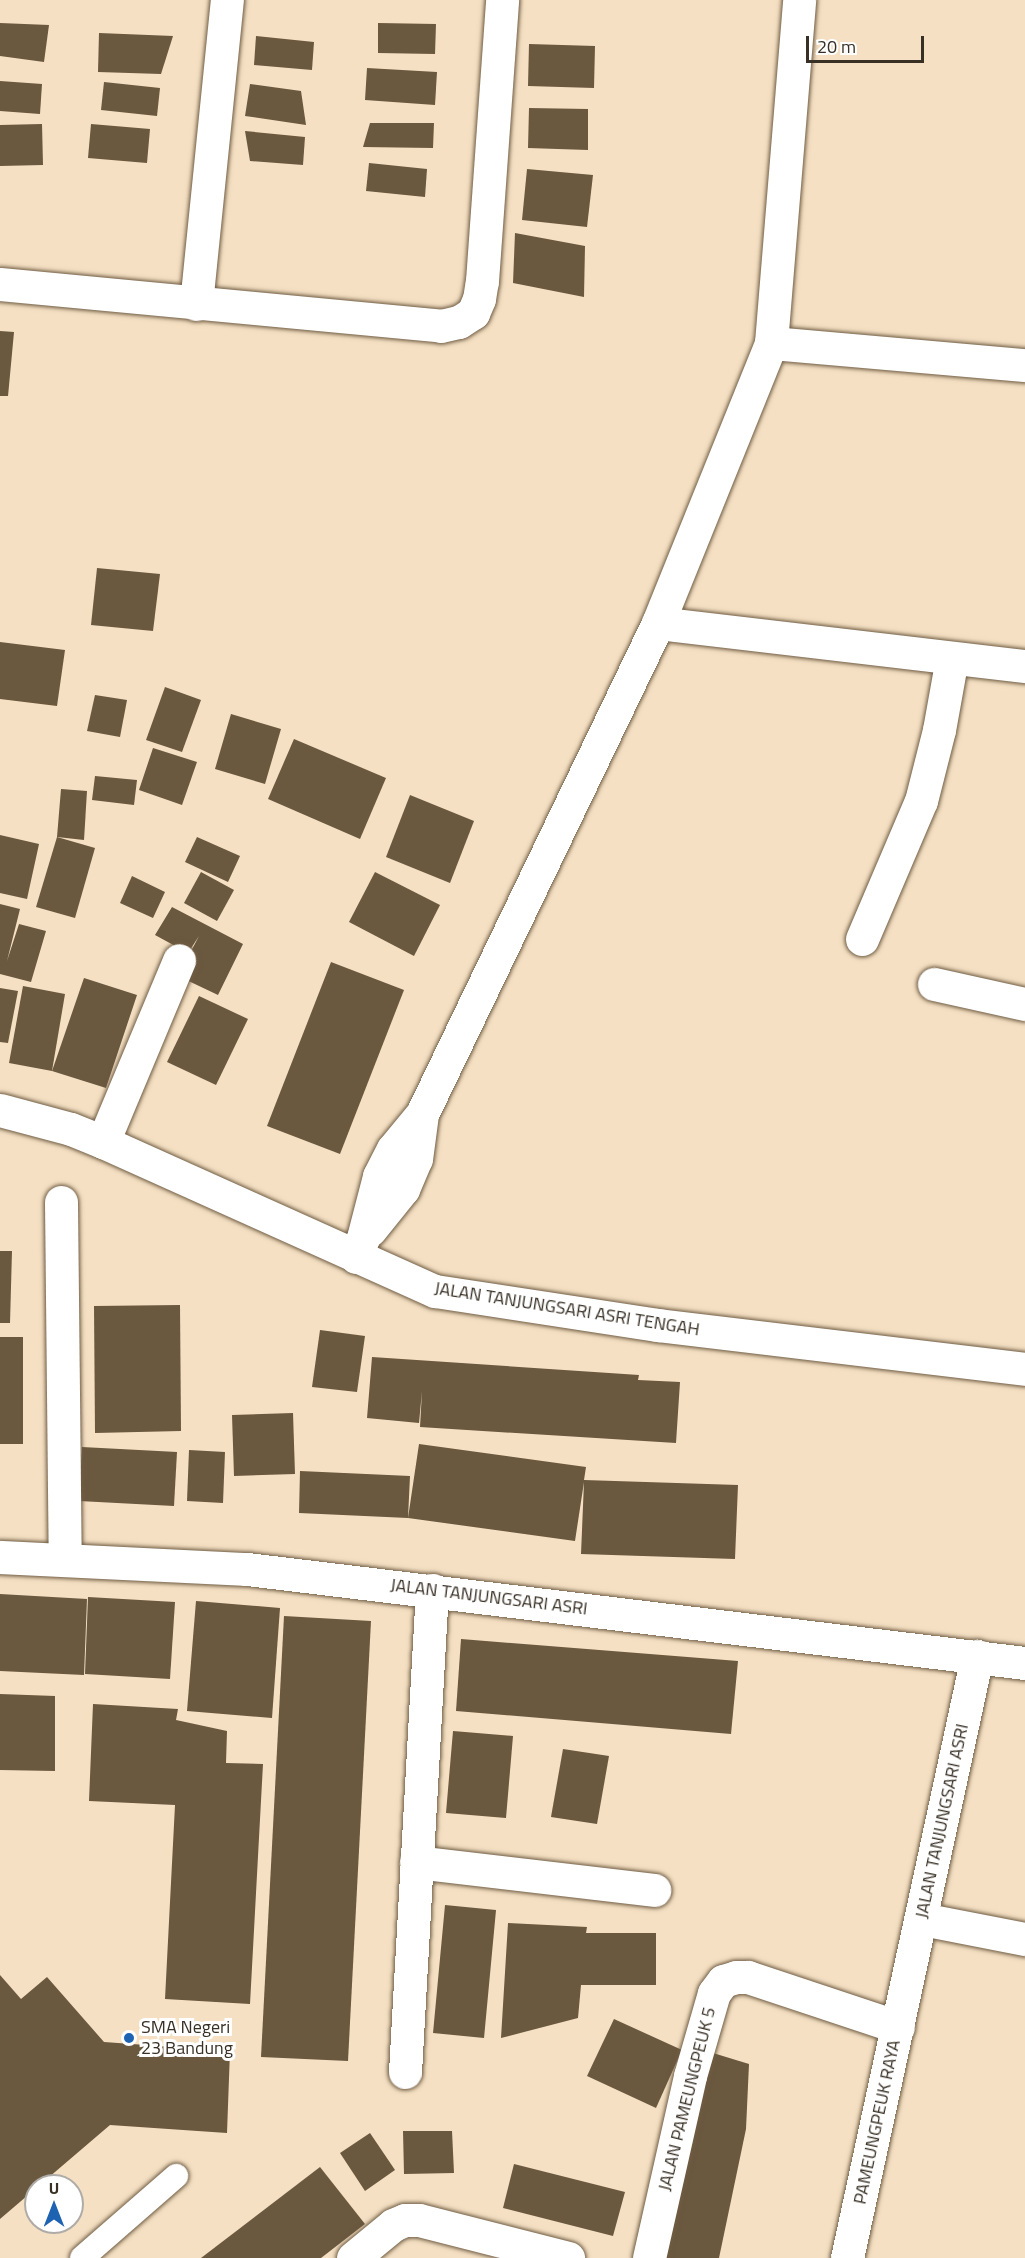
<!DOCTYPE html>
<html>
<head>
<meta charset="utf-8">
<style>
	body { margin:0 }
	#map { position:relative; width:1025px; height:2258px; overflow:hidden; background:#f5e0c3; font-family:"Titillium Web",sans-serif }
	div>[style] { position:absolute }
	.building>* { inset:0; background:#6a583f }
	.roads { filter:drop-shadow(0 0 2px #6f5c43) drop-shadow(0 0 2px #6f5c43) }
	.lane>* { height:24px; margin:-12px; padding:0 12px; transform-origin:12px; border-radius:12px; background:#fff }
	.street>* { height:33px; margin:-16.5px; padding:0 16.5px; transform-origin:16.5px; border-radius:16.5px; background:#fff }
	.dots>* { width:16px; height:16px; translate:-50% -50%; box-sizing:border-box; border:3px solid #fff; border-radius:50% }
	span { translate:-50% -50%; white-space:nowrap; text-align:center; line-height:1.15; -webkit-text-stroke:6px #fff; paint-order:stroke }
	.street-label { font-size:18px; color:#383025 }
	.poi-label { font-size:18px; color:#383025 }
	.left { translate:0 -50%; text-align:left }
	.north { position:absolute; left:24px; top:2174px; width:60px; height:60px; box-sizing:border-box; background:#fff; border:2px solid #afaca8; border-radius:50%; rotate:0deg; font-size:16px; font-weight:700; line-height:24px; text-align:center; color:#383025 }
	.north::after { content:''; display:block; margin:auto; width:21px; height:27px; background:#1e62b2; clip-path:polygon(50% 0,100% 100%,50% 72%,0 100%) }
	.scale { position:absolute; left:806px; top:36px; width:118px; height:27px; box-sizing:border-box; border:3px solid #383025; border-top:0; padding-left:8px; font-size:18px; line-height:21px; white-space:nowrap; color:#383025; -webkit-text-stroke:4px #fff; paint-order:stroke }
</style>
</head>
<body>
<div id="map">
	<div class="building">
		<div style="clip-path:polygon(0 23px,49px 25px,44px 62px,0 56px)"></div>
		<div style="clip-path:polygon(378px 23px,436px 24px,435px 54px,378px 53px)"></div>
		<div style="clip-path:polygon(99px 33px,173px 36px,161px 74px,98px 72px)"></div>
		<div style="clip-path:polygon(256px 36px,314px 42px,312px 70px,254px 65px)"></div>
		<div style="clip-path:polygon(529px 44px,595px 46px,594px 88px,528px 86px)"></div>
		<div style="clip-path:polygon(367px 68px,437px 72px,435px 105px,365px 100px)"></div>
		<div style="clip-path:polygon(0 81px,42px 84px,40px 114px,0 111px)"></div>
		<div style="clip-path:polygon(104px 82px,160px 88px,157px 116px,101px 110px)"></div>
		<div style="clip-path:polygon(250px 84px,301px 91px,306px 125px,245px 116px)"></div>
		<div style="clip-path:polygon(529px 108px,588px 109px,588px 150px,528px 148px)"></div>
		<div style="clip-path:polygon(370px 123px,434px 123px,433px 148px,363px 147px)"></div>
		<div style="clip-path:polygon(42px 124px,43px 165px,0 166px,0 125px)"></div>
		<div style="clip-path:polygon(91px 124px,150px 129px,147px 163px,88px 158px)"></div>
		<div style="clip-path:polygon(245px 131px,305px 137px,303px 165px,250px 161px)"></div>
		<div style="clip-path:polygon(369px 163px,427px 169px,425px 197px,366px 191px)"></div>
		<div style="clip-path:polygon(527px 169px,593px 175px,587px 227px,522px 220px)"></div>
		<div style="clip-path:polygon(515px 233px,585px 246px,584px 297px,513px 283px)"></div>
		<div style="clip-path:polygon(0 331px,14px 332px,8px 396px,0 396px)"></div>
		<div style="clip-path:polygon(97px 568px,160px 574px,153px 631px,91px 625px)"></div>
		<div style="clip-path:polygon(0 642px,65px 650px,57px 706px,0 699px)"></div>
		<div style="clip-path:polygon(165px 687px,201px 700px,182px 752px,146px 740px)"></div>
		<div style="clip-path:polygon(95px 695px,127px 700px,120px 737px,87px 731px)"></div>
		<div style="clip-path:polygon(231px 714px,281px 729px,265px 784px,215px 769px)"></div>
		<div style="clip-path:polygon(294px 739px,386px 778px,360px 839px,268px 799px)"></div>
		<div style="clip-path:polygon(153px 748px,197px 762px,182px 805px,139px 790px)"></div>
		<div style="clip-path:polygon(95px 776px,137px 780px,134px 805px,92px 800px)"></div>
		<div style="clip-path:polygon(61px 789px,87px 791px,84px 840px,57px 837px)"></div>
		<div style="clip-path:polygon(410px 795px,474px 821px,450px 883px,386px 857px)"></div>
		<div style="clip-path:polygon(0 835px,39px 844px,27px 899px,0 893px)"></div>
		<div style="clip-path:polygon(57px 837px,95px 848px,75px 918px,36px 907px)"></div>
		<div style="clip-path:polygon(197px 837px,240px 856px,228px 882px,185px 862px)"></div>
		<div style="clip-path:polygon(201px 872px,234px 890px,217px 921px,184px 903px)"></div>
		<div style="clip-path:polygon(375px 872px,440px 905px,414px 956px,349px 922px)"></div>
		<div style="clip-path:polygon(132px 876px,165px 892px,153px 918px,120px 903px)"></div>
		<div style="clip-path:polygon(0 904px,20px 909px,7px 961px,19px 924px,46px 931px,31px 982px,0 974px)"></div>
		<div style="clip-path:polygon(172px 907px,243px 944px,218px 995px,178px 976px,199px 936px,188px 953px,155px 935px)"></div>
		<div style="clip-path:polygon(331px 962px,404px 990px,340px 1154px,267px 1126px)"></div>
		<div style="clip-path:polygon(84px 978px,137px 995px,106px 1088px,52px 1071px)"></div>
		<div style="clip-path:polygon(23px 986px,65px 994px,52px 1071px,9px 1063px)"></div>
		<div style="clip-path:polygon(0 988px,18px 991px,8px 1043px,0 1042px)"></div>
		<div style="clip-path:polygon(199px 996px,248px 1019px,216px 1085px,167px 1062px)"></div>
		<div style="clip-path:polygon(0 1251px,12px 1251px,10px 1323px,0 1323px)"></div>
		<div style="clip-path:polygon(180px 1305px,181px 1431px,95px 1433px,94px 1306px)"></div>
		<div style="clip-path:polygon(320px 1330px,365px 1336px,357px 1392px,312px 1387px)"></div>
		<div style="clip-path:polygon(0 1337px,23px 1337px,23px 1444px,0 1444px)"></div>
		<div style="clip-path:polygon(372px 1357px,639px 1375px,638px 1380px,680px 1382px,676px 1443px,420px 1427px,422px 1391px,419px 1423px,367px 1418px)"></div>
		<div style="clip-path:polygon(293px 1413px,295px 1474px,234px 1476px,232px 1415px)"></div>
		<div style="clip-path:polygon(419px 1444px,586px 1467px,584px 1480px,738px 1485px,735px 1559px,581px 1554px,584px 1482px,575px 1541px,408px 1518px,299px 1513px,300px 1471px,410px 1476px,408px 1518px)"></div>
		<div style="clip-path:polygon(82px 1447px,177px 1452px,174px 1506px,79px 1501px)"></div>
		<div style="clip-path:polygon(189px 1450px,225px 1452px,223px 1503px,187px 1501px)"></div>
		<div style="clip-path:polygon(0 1594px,87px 1599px,84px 1675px,0 1671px)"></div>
		<div style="clip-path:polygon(88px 1597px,175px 1602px,170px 1679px,85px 1674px)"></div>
		<div style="clip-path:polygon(196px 1601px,280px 1608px,272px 1718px,187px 1711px)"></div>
		<div style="clip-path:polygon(284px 1616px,371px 1621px,348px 2061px,261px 2057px)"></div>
		<div style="clip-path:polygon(461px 1639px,738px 1661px,731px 1734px,456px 1711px)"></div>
		<div style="clip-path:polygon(0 1694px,55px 1696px,55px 1771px,0 1770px)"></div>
		<div style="clip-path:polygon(93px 1704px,178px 1709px,176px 1720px,227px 1731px,226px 1763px,263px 1764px,250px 2004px,165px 1999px,175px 1805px,89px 1801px)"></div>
		<div style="clip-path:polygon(453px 1731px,513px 1736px,506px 1818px,446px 1813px)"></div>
		<div style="clip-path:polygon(563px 1749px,609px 1756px,597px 1824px,551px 1817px)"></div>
		<div style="clip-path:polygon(445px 1905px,496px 1910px,484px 2038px,433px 2033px)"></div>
		<div style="clip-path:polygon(508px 1923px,587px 1927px,586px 1933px,656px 1933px,656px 1985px,581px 1985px,578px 2018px,501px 2038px)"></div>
		<div style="clip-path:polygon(0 1975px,21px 1999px,47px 1977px,104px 2042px,230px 2051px,227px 2133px,110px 2125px,0 2219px)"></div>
		<div style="clip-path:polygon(614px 2019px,682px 2050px,656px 2108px,587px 2076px)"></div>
		<div style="clip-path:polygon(713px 2053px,749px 2064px,746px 2129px,719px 2258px,661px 2258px,690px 2117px)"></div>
		<div style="clip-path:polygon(403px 2131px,452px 2131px,454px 2173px,404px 2174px)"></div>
		<div style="clip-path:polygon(370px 2133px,395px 2170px,365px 2191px,340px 2153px)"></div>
		<div style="clip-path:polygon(514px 2164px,625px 2192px,613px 2236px,503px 2208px)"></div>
		<div style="clip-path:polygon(320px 2167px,365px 2224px,321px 2258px,201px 2258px)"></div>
	</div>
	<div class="roads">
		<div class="lane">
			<div style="left:82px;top:2258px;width:125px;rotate:-41.1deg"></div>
		</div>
		<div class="street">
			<div style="left:0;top:284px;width:443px;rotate:5.4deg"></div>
			<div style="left:441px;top:326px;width:18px;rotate:-13deg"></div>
			<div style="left:459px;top:322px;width:17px;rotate:-33deg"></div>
			<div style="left:473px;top:313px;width:15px;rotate:-67deg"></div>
			<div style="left:479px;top:299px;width:18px;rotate:-81deg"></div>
			<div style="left:482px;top:281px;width:282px;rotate:-85.9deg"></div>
			<div style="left:196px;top:304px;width:306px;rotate:-84.2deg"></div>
			<div style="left:771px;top:343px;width:255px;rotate:5deg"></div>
			<div style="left:658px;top:623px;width:370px;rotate:6.7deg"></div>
			<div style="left:862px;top:939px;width:150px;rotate:-66.9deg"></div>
			<div style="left:921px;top:801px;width:73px;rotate:-75.8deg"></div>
			<div style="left:939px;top:730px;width:73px;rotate:-79.8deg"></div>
			<div style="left:934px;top:984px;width:93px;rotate:12.4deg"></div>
			<div style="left:0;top:1110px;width:73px;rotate:15deg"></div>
			<div style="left:71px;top:1129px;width:35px;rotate:22deg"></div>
			<div style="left:103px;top:1142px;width:364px;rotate:24.2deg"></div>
			<div style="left:435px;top:1291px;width:226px;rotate:8.7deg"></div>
			<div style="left:658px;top:1325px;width:370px;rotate:6.8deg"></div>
			<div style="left:103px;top:1142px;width:197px;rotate:-67.3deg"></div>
			<div style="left:61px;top:1202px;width:357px;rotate:89.4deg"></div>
			<div style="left:370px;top:1230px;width:53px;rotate:-51.2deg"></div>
			<div style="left:403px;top:1189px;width:33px;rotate:-67deg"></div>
			<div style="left:416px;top:1159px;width:45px;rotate:-82.4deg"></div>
			<div style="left:356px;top:1257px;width:20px;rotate:-70deg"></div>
			<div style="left:363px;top:1238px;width:64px;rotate:-75.5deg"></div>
			<div style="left:379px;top:1176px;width:30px;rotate:-63deg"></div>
			<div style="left:393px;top:1149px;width:45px;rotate:-50.4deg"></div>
			<div style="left:422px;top:1114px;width:545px;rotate:-64.33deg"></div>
			<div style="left:658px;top:623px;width:302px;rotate:-68deg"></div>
			<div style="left:771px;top:343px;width:344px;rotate:-85.3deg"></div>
			<div style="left:0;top:1557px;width:247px;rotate:2.8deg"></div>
			<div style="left:247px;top:1569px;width:784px;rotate:6.89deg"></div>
			<div style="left:416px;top:1862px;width:240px;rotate:6.7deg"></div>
			<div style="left:922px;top:1919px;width:105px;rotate:11deg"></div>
			<div style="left:405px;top:2072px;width:483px;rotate:-86.8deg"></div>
			<div style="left:353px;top:2258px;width:52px;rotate:-39.5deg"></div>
			<div style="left:393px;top:2225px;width:13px;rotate:-23deg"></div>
			<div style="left:405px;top:2220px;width:14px"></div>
			<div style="left:419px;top:2220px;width:154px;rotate:14.3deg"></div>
			<div style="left:649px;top:2258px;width:187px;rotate:-77.3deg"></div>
			<div style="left:690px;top:2076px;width:86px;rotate:-73.9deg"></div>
			<div style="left:714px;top:1993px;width:15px;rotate:-53deg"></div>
			<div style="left:723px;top:1981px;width:14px;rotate:-17deg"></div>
			<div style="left:736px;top:1977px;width:12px"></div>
			<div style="left:748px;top:1977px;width:158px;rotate:18.4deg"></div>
			<div style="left:847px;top:2258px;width:616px;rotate:-77.81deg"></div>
		</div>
	</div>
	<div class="dots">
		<div style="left:129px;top:2038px;background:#1e62b2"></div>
	</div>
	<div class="street-label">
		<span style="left:567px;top:1309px;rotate:9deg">JALAN TANJUNGSARI ASRI TENGAH</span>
		<span style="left:489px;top:1597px;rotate:7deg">JALAN TANJUNGSARI ASRI</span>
		<span style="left:942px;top:1821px;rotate:-78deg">JALAN TANJUNGSARI ASRI</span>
		<span style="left:687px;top:2099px;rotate:-76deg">JALAN PAMEUNGPEUK 5</span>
		<span style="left:877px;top:2122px;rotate:-78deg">PAMEUNGPEUK RAYA</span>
	</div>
	<div class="poi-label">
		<span class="left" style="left:141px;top:2038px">SMA Negeri<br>23 Bandung</span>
	</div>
	<div class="north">U</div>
	<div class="scale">20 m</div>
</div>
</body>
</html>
